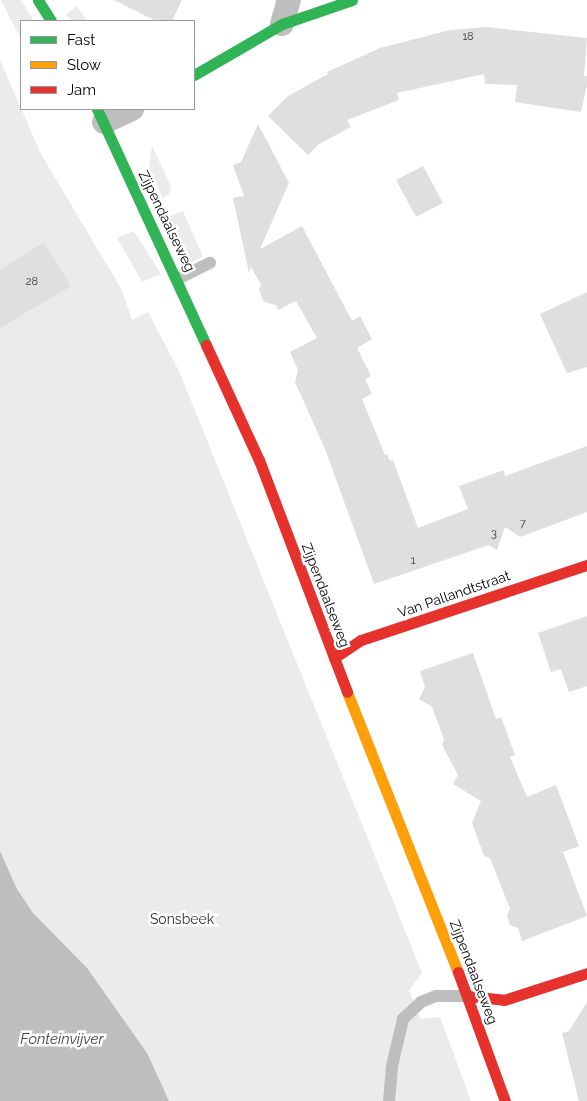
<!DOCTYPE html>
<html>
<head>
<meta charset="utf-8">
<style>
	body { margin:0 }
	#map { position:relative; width:587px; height:1101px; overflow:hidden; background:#fff; font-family:Raleway,sans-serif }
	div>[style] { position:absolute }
	.green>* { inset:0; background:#ebebeb }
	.water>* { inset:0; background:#bebebe }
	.building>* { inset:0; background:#dfdfdf }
	.lane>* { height:12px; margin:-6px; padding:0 6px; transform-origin:6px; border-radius:6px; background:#bebebe }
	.street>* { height:24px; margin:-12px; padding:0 12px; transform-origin:12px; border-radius:12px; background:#bebebe }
	.fast>* { height:11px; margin:-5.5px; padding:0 5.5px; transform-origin:5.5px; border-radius:5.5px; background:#30b455 }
	.slow>* { height:11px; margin:-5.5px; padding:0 5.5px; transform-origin:5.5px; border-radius:5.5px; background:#ff9f0a }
	.jam>* { height:11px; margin:-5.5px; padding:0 5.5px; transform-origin:5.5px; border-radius:5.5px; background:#e5322d }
	span { translate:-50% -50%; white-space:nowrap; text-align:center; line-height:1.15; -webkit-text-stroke:5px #fff; paint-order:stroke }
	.number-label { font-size:11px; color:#383838 }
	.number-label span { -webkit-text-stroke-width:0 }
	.street-label { font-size:14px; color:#000 }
	.park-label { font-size:14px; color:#323232 }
	.water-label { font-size:15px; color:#434343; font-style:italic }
	.legend { position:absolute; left:20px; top:20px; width:175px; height:90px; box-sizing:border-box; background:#fff; border:1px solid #999; margin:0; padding:6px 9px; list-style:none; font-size:15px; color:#000 }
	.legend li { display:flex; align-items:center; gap:10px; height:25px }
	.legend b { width:25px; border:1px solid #999 }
</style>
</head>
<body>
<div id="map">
	<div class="green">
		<div style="clip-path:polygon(1px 0,21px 0,34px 21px,21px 21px,21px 39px)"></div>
		<div style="clip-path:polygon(77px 6px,87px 21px,71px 21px,66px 14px)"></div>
		<div style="clip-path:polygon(0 60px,41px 154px,122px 290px,132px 320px,148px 312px,179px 371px,422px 973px,409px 991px,421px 1019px,440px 1017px,471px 1101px,0 1101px)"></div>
		<div style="clip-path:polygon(152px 146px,171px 186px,169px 194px,163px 199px,149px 168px)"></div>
		<div style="clip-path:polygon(183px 211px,203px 257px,186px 264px,170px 216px)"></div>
		<div style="clip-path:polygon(134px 231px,161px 274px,142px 282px,117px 238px)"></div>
	</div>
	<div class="water">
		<div style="clip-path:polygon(0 851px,17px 889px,33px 913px,87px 968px,147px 1053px,169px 1101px,0 1101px)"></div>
	</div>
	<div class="building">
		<div style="clip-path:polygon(114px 0,182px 0,172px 21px,156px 21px)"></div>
		<div style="clip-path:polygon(486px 27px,587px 38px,584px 76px,587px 76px,587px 85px,581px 112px,515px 102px,517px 85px,485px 84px,484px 74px,397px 93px,399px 100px,347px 120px,351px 127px,319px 144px,308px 155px,268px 116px,288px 96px,328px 74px,327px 72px,380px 48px,450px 30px)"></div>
		<div style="clip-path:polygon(258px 124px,289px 183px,260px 249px,302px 226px,352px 321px,360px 316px,372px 339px,357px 348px,371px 376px,365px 379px,372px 394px,362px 399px,385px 455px,387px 454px,390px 461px,393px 460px,418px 528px,468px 509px,459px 486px,504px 470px,505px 476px,587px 446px,587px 512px,520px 537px,505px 527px,497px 550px,489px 545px,374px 584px,325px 449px,295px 382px,298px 370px,290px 352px,317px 338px,296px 301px,278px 310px,276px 305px,264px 302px,259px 290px,261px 285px,251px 267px,249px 273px,233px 198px,244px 196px,233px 165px,241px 162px)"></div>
		<div style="clip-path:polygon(423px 166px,443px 203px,416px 217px,396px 180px)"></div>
		<div style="clip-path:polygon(44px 242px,71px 286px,0 328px,0 270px)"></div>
		<div style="clip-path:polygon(587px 292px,587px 367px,567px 373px,540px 314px)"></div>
		<div style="clip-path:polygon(587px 616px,587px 686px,569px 692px,561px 669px,551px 672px,538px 633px)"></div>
		<div style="clip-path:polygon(473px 653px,496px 719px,501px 717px,515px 755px,510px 757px,527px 797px,556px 785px,579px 846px,563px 852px,587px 916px,522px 941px,518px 928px,510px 925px,507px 915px,510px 909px,490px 858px,484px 856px,472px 823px,481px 801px,453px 784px,458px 775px,442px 745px,444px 739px,432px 707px,419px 699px,425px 687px,420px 671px)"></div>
		<div style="clip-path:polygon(587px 1002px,587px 1101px,579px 1101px,562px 1033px,569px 1031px)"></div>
	</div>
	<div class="lane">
		<div style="left:178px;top:279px;width:36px;rotate:-27deg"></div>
		<div style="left:389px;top:1101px;width:35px;rotate:-85deg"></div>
		<div style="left:392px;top:1066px;width:48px;rotate:-76.8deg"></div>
		<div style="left:403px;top:1019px;width:25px;rotate:-43deg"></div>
		<div style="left:421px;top:1002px;width:16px;rotate:-22deg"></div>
		<div style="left:436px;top:996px;width:32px"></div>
	</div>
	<div class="street">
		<div style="left:282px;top:24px;width:25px;rotate:-74deg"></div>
		<div style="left:104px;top:122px;width:31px;rotate:-25deg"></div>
	</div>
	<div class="fast">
		<div style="left:38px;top:0;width:25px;rotate:58deg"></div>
		<div style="left:194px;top:75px;width:102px;rotate:-30.1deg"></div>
		<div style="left:282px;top:24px;width:74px;rotate:-18.9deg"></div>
		<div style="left:97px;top:109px;width:260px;rotate:65.2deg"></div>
	</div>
	<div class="slow">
		<div style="left:347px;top:692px;width:301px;rotate:68.4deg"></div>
	</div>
	<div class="jam">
		<div style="left:206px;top:345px;width:127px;rotate:65.3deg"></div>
		<div style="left:259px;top:460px;width:248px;rotate:69.2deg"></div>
		<div style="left:334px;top:658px;width:32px;rotate:-34deg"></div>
		<div style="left:361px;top:640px;width:238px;rotate:-18.4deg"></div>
		<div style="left:458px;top:972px;width:137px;rotate:70deg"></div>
		<div style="left:468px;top:996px;width:36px;rotate:6deg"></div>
		<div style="left:504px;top:1000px;width:87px;rotate:-18deg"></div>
	</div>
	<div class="number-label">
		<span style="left:468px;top:37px">18</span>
		<span style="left:32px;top:282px">28</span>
		<span style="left:523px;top:524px">7</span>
		<span style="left:494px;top:534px">3</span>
		<span style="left:413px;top:561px">1</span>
	</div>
	<div class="street-label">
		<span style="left:167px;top:221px;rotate:64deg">Zijpendaalseweg</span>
		<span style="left:454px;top:594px;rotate:-19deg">Van Pallandtstraat</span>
		<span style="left:326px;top:595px;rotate:69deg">Zijpendaalseweg</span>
		<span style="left:474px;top:972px;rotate:69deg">Zijpendaalseweg</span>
	</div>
	<div class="park-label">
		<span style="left:182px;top:919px">Sonsbeek</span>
	</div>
	<div class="water-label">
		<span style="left:62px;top:1040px">Fonteinvijver</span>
	</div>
	<ul class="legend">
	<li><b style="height:6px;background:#30b455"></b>Fast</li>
	<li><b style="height:6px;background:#ff9f0a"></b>Slow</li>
	<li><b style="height:6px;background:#e5322d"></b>Jam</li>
	</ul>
</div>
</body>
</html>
